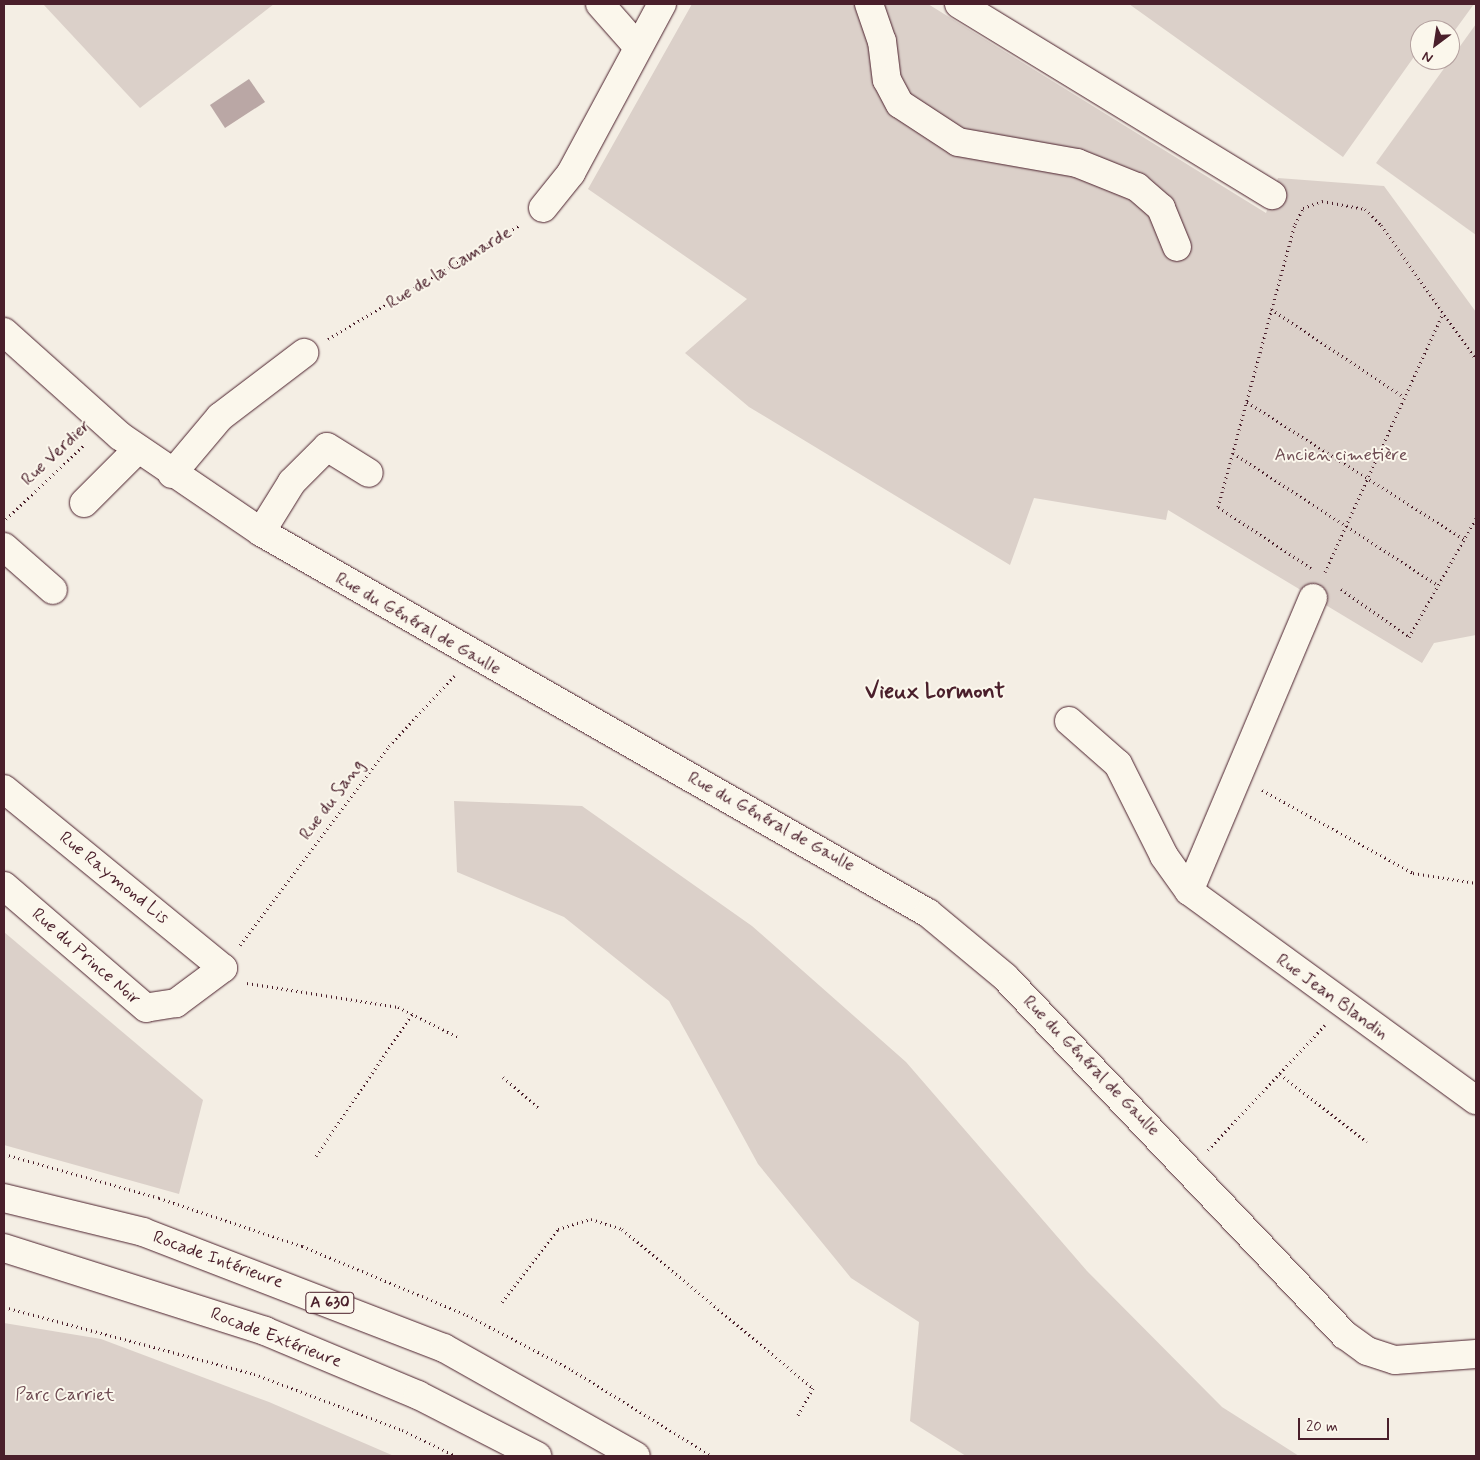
<!DOCTYPE html>
<html>
<head>
<meta charset="utf-8">
<style>
	body { margin:0 }
	#map { position:relative; width:1480px; height:1460px; overflow:hidden; background:#f4eee4; font-family:Mynerve,sans-serif }
	div>[style] { position:absolute }
	.green>* { inset:0; background:#dbd0c9 }
	.water>* { inset:0; background:#baa7a5 }
	.path>* { height:3px; margin-top:-1.5px; transform-origin:0; background:repeating-linear-gradient(90deg,#4a1f2b 0 1px,transparent 0 5px) }
	.roads { filter:drop-shadow(0 0 1px #4a1f2b) drop-shadow(0 0 1px #4a1f2b) }
	.minor>* { height:28px; margin:-14px; padding:0 14px; transform-origin:14px; border-radius:14px; background:#fbf7ec }
	.highway>* { height:28px; margin:-14px; padding:0 14px; transform-origin:14px; border-radius:14px; background:#fbf7ec }
	span { translate:-50% -50%; white-space:nowrap; text-align:center; line-height:1.15; -webkit-text-stroke:4px #fbf7ec; paint-order:stroke }
	.shield-label span { padding:1px 4px; background:#fbf7ec; border:1px solid; border-radius:4px; -webkit-text-stroke-width:0 }
	.shield-label { font-size:16px; color:#4a1f2b; font-weight:700 }
	.street-label { font-size:18px; color:#4a1f2b }
	.park-label { font-size:18px; color:#6e4b52 }
	.district-label { font-size:22px; color:#4a1f2b; font-weight:700 }
	.frame { position:absolute; inset:0; border:5px solid #4a1f2b; pointer-events:none }
	.north { position:absolute; left:1410px; top:20px; width:50px; height:50px; box-sizing:border-box; background:#fbf7ec; border:1px solid #b4a19f; border-radius:50%; rotate:211deg; font-size:14px; font-weight:700; line-height:20px; text-align:center; color:#4a1f2b }
	.north::after { content:''; display:block; margin:auto; width:18px; height:22px; background:#4a1f2b; clip-path:polygon(50% 0,100% 100%,50% 72%,0 100%) }
	.scale { position:absolute; left:1298px; top:1418px; width:91px; height:22px; box-sizing:border-box; border:2px solid #4a1f2b; border-top:0; padding-left:6px; font-size:15px; line-height:18px; white-space:nowrap; color:#4a1f2b; -webkit-text-stroke:4px #fbf7ec; paint-order:stroke }
</style>
</head>
<body>
<div id="map">
	<div class="green">
		<div style="clip-path:polygon(43px 4px,274px 4px,140px 108px)"></div>
		<div style="clip-path:polygon(692px 4px,928px 4px,1266px 213px,1278px 178px,1384px 186px,1476px 312px,1476px 635px,1434px 643px,1422px 663px,1168px 510px,1166px 520px,1034px 498px,1010px 565px,749px 407px,685px 353px,747px 299px,588px 189px)"></div>
		<div style="clip-path:polygon(1129px 4px,1474px 4px,1450px 37px,1450px 30px,1420px 30px,1420px 56px,1416px 54px,1343px 157px)"></div>
		<div style="clip-path:polygon(1476px 24px,1476px 235px,1376px 163px)"></div>
		<div style="clip-path:polygon(454px 801px,582px 806px,752px 926px,906px 1062px,1087px 1271px,1222px 1407px,1299px 1456px,966px 1456px,910px 1421px,919px 1322px,851px 1278px,758px 1164px,669px 1001px,564px 917px,457px 872px)"></div>
		<div style="clip-path:polygon(4px 932px,203px 1100px,179px 1194px,4px 1145px)"></div>
		<div style="clip-path:polygon(4px 1323px,101px 1339px,269px 1402px,394px 1456px,4px 1456px)"></div>
	</div>
	<div class="water">
		<div style="clip-path:polygon(249px 79px,265px 102px,225px 128px,210px 105px)"></div>
	</div>
	<div class="path">
		<div style="left:1271px;top:309px;width:159px;rotate:33.5deg"></div>
		<div style="left:328px;top:339px;width:223px;rotate:-30.7deg"></div>
		<div style="left:1247px;top:402px;width:257px;rotate:32.3deg"></div>
		<div style="left:1233px;top:453px;width:244px;rotate:32.8deg"></div>
		<div style="left:6px;top:519px;width:109px;rotate:-43.5deg"></div>
		<div style="left:1311px;top:568px;width:111px;rotate:-146.7deg"></div>
		<div style="left:1218px;top:507px;width:293px;rotate:-74.8deg"></div>
		<div style="left:1295px;top:224px;width:18px;rotate:-63deg"></div>
		<div style="left:1303px;top:208px;width:20px;rotate:-20deg"></div>
		<div style="left:1322px;top:201px;width:44px;rotate:10.5deg"></div>
		<div style="left:1365px;top:209px;width:23px;rotate:45deg"></div>
		<div style="left:1381px;top:225px;width:164px;rotate:54.7deg"></div>
		<div style="left:1325px;top:572px;width:282px;rotate:-65.5deg"></div>
		<div style="left:1341px;top:589px;width:83px;rotate:35.2deg"></div>
		<div style="left:1409px;top:637px;width:137px;rotate:-60.6deg"></div>
		<div style="left:1262px;top:790px;width:172px;rotate:28.8deg"></div>
		<div style="left:1413px;top:873px;width:64px;rotate:9deg"></div>
		<div style="left:240px;top:945px;width:249px;rotate:-53.2deg"></div>
		<div style="left:389px;top:746px;width:96px;rotate:-47.1deg"></div>
		<div style="left:247px;top:983px;width:153px;rotate:9deg"></div>
		<div style="left:398px;top:1007px;width:67px;rotate:26.6deg"></div>
		<div style="left:1280px;top:1074px;width:110px;rotate:38deg"></div>
		<div style="left:503px;top:1077px;width:49px;rotate:40.9deg"></div>
		<div style="left:1208px;top:1150px;width:171px;rotate:-46.9deg"></div>
		<div style="left:4px;top:1154px;width:161px;rotate:15.8deg"></div>
		<div style="left:159px;top:1198px;width:151px;rotate:18.6deg"></div>
		<div style="left:302px;top:1246px;width:179px;rotate:22.7deg"></div>
		<div style="left:467px;top:1315px;width:119px;rotate:27.6deg"></div>
		<div style="left:572px;top:1370px;width:164px;rotate:31.6deg"></div>
		<div style="left:316px;top:1156px;width:173px;rotate:-55.9deg"></div>
		<div style="left:502px;top:1302px;width:92px;rotate:-52.5deg"></div>
		<div style="left:558px;top:1229px;width:34px;rotate:-17deg"></div>
		<div style="left:591px;top:1219px;width:33px;rotate:18deg"></div>
		<div style="left:622px;top:1229px;width:249px;rotate:39.8deg"></div>
		<div style="left:813px;top:1388px;width:33px;rotate:119deg"></div>
		<div style="left:4px;top:1307px;width:259px;rotate:15deg"></div>
		<div style="left:254px;top:1374px;width:158px;rotate:20.7deg"></div>
		<div style="left:402px;top:1430px;width:60px;rotate:25.7deg"></div>
	</div>
	<div class="roads">
		<div class="minor">
			<div style="left:600px;top:4px;width:56px;rotate:48.6deg"></div>
			<div style="left:869px;top:4px;width:39px;rotate:71deg"></div>
			<div style="left:882px;top:41px;width:39px;rotate:83deg"></div>
			<div style="left:887px;top:80px;width:27px;rotate:62deg"></div>
			<div style="left:900px;top:104px;width:69px;rotate:33.2deg"></div>
			<div style="left:958px;top:142px;width:121px;rotate:10deg"></div>
			<div style="left:1077px;top:163px;width:65px;rotate:21.8deg"></div>
			<div style="left:1137px;top:187px;width:32px;rotate:41deg"></div>
			<div style="left:1161px;top:208px;width:42px;rotate:67.7deg"></div>
			<div style="left:959px;top:4px;width:367px;rotate:31.4deg"></div>
			<div style="left:543px;top:208px;width:45px;rotate:-51.3deg"></div>
			<div style="left:571px;top:173px;width:192px;rotate:-61.7deg"></div>
			<div style="left:4px;top:332px;width:156px;rotate:41.9deg"></div>
			<div style="left:120px;top:436px;width:171px;rotate:34.2deg"></div>
			<div style="left:261px;top:532px;width:768px;rotate:29.74deg"></div>
			<div style="left:928px;top:913px;width:100px;rotate:39.7deg"></div>
			<div style="left:1005px;top:977px;width:494px;rotate:46.5deg"></div>
			<div style="left:1345px;top:1335px;width:27px;rotate:36deg"></div>
			<div style="left:1367px;top:1351px;width:29px;rotate:18deg"></div>
			<div style="left:1395px;top:1360px;width:81px;rotate:-4.2deg"></div>
			<div style="left:172px;top:474px;width:75px;rotate:-49.9deg"></div>
			<div style="left:220px;top:417px;width:106px;rotate:-37.3deg"></div>
			<div style="left:84px;top:503px;width:76px;rotate:-45deg"></div>
			<div style="left:261px;top:532px;width:59px;rotate:-58.2deg"></div>
			<div style="left:292px;top:482px;width:49px;rotate:-45deg"></div>
			<div style="left:327px;top:447px;width:49px;rotate:31.8deg"></div>
			<div style="left:4px;top:547px;width:65px;rotate:41.3deg"></div>
			<div style="left:1313px;top:598px;width:318px;rotate:112.9deg"></div>
			<div style="left:1189px;top:891px;width:355px;rotate:36.1deg"></div>
			<div style="left:1069px;top:721px;width:65px;rotate:41.3deg"></div>
			<div style="left:1118px;top:764px;width:103px;rotate:63.4deg"></div>
			<div style="left:1164px;top:856px;width:43px;rotate:54.5deg"></div>
			<div style="left:4px;top:789px;width:283px;rotate:39.3deg"></div>
			<div style="left:223px;top:968px;width:59px;rotate:143.3deg"></div>
			<div style="left:176px;top:1003px;width:30px;rotate:171deg"></div>
			<div style="left:146px;top:1008px;width:187px;rotate:-139.3deg"></div>
		</div>
		<div class="highway">
			<div style="left:4px;top:1198px;width:143px;rotate:13.7deg"></div>
			<div style="left:143px;top:1232px;width:323px;rotate:21.1deg"></div>
			<div style="left:444px;top:1348px;width:220px;rotate:29.4deg"></div>
			<div style="left:4px;top:1248px;width:274px;rotate:17.6deg"></div>
			<div style="left:265px;top:1331px;width:166px;rotate:22.7deg"></div>
			<div style="left:418px;top:1395px;width:134px;rotate:27.1deg"></div>
		</div>
	</div>
	<div class="shield-label">
		<span style="left:330px;top:1303px">A 630</span>
	</div>
	<div class="street-label">
		<span style="left:449px;top:268px;rotate:-31deg">Rue de la Camarde</span>
		<span style="left:56px;top:453px;rotate:-43deg">Rue Verdier</span>
		<span style="left:418px;top:624px;rotate:30deg">Rue du Général de Gaulle</span>
		<span style="left:332px;top:800px;rotate:-53deg">Rue du Sang</span>
		<span style="left:771px;top:822px;rotate:29deg">Rue du Général de Gaulle</span>
		<span style="left:114px;top:878px;rotate:39deg">Rue Raymond Lis</span>
		<span style="left:86px;top:957px;rotate:41deg">Rue du Prince Noir</span>
		<span style="left:1332px;top:997px;rotate:36deg">Rue Jean Blandin</span>
		<span style="left:1091px;top:1066px;rotate:46deg">Rue du Général de Gaulle</span>
		<span style="left:218px;top:1260px;rotate:20deg">Rocade Intérieure</span>
		<span style="left:276px;top:1338px;rotate:21deg">Rocade Extérieure</span>
	</div>
	<div class="park-label">
		<span style="left:1341px;top:455px">Ancien cimetière</span>
		<span style="left:65px;top:1395px">Parc Carriet</span>
	</div>
	<div class="district-label">
		<span style="left:935px;top:693px">Vieux Lormont</span>
	</div>
	<div class="frame"></div>
	<div class="north">N</div>
	<div class="scale">20 m</div>
</div>
</body>
</html>
